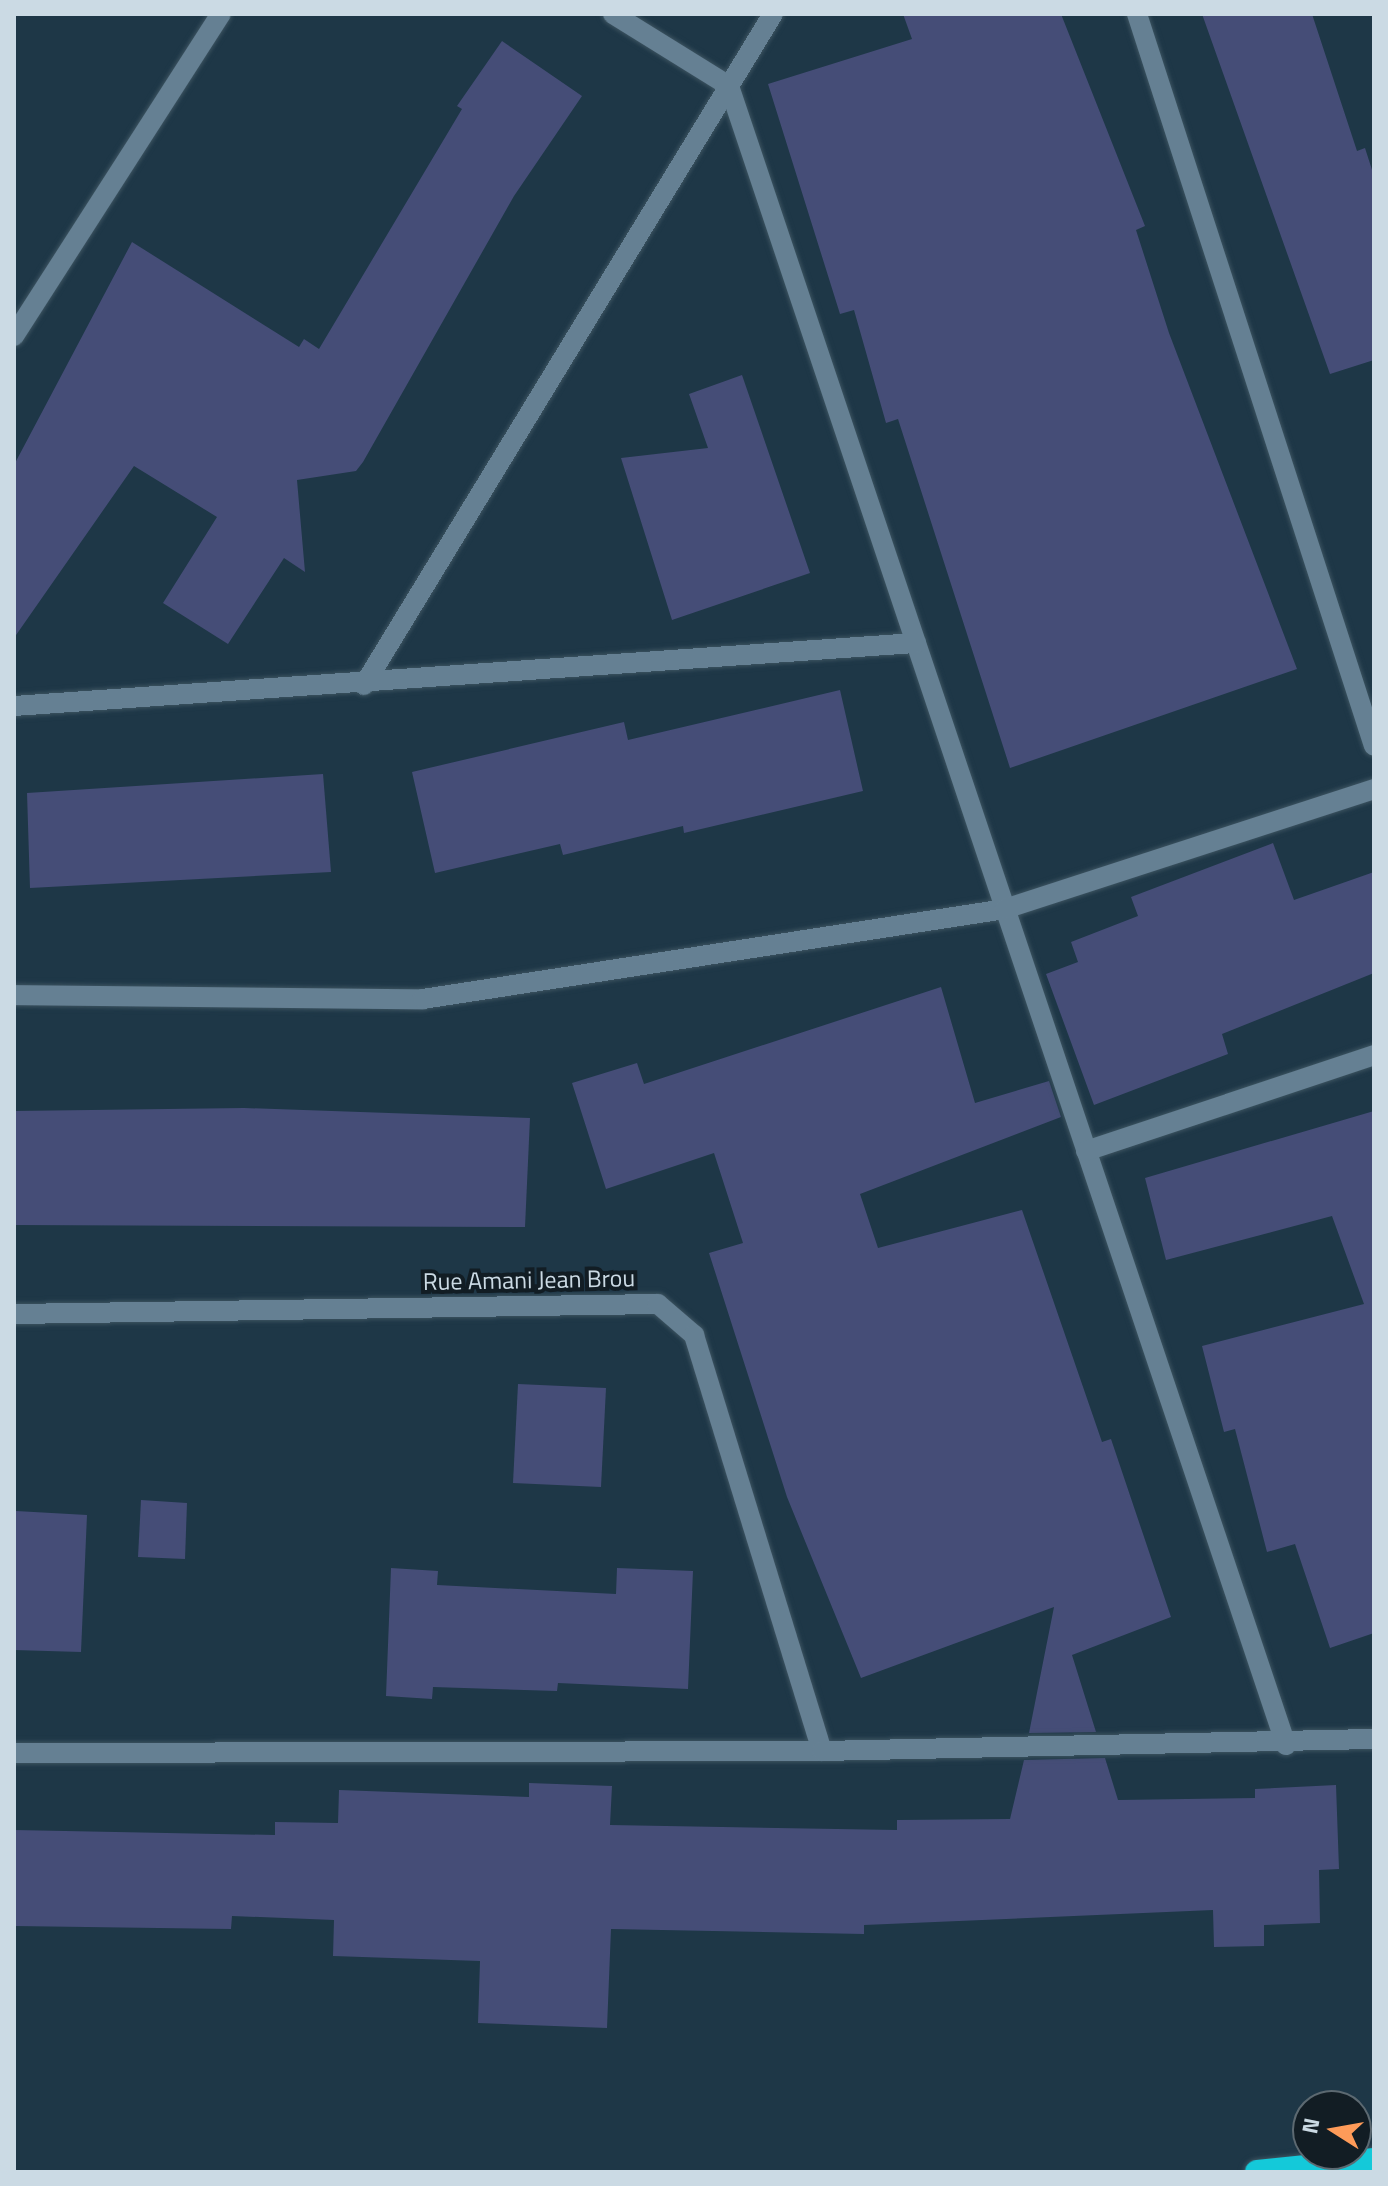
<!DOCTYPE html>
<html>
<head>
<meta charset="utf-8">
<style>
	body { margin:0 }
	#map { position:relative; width:1388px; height:2186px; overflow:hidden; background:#1e3747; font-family:"Titillium Web",sans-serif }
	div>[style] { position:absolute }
	.building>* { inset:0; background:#454d77 }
	.roads { filter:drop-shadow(0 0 2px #3c5360) drop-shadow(0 0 2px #3c5360) }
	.minor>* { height:20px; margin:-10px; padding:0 10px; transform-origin:10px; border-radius:10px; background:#658093 }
	.highway>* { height:24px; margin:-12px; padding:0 12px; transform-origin:12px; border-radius:12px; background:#14c9d9 }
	span { translate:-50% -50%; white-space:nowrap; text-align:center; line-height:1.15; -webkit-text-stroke:8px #121d24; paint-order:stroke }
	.street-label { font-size:24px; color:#cbdae4 }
	.frame { position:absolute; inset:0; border:16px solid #cbdae4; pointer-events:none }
	.north { position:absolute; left:1292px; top:2090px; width:80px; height:80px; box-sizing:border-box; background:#121d24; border:2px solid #5c6971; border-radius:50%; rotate:281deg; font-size:22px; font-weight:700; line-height:32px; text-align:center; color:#cbdae4 }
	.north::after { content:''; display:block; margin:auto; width:28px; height:36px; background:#fe9b59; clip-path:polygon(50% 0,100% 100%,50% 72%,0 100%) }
</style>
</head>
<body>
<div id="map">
	<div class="building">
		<div style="clip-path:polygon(903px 14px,1061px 14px,1145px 226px,1136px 230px,1169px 333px,1297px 669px,1010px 768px,898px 419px,886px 423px,854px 310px,840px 314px,768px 84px,912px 39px)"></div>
		<div style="clip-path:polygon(1202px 14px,1312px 14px,1357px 151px,1365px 148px,1374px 176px,1374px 360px,1330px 374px)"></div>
		<div style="clip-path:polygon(502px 41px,582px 96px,514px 196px,363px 462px,356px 471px,297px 480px,305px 572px,284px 558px,228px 644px,163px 603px,217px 517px,134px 466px,14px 638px,14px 465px,132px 242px,299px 347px,304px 339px,319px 349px,462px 109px,457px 106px)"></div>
		<div style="clip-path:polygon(742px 375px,810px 573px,672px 620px,621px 458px,708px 448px,689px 394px)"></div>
		<div style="clip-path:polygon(840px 690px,863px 791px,684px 833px,683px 826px,563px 855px,560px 844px,435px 873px,412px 772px,624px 722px,628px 740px)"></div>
		<div style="clip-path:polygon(323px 774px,331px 872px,30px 888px,27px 793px)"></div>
		<div style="clip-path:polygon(1273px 843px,1294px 900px,1374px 872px,1374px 973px,1222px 1034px,1228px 1054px,1094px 1105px,1046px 974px,1078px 962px,1071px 942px,1138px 916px,1131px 897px)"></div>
		<div style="clip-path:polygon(941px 987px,975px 1103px,1049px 1081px,1061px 1117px,860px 1194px,878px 1248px,1022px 1210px,1102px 1442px,1111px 1439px,1171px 1617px,1072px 1655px,1096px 1732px,1029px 1733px,1054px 1607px,861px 1678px,787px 1497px,709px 1253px,743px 1243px,714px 1153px,606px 1189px,572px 1083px,637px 1063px,644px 1084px)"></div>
		<div style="clip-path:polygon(244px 1108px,530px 1118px,525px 1227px,14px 1225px,14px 1111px)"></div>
		<div style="clip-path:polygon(1374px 1111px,1374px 1633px,1330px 1648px,1295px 1544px,1267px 1552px,1235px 1429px,1224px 1432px,1202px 1346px,1364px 1304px,1332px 1216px,1166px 1260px,1145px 1178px)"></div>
		<div style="clip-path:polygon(518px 1384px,606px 1388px,601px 1487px,513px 1483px)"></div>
		<div style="clip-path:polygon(141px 1500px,187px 1503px,185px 1559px,138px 1557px)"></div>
		<div style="clip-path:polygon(16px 1511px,87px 1515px,81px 1652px,14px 1650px)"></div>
		<div style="clip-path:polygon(391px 1568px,438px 1571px,437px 1585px,616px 1594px,617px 1568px,693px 1571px,688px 1689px,558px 1683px,557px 1691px,433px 1687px,432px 1699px,386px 1696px)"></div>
		<div style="clip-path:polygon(1105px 1758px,1118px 1800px,1255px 1798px,1255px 1789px,1336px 1785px,1339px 1869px,1319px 1870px,1320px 1923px,1264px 1925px,1264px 1946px,1214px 1947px,1213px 1910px,864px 1925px,864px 1934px,611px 1929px,607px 2028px,478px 2023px,480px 1961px,333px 1956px,334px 1920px,232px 1916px,231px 1929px,14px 1926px,14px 1830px,275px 1835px,275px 1822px,338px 1823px,339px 1790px,529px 1797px,529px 1783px,612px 1786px,610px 1825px,897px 1830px,897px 1820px,1010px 1819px,1024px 1760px)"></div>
	</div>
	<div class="roads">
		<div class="minor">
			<div style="left:613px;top:14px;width:137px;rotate:31.8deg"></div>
			<div style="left:729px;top:86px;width:1750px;rotate:71.44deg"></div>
			<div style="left:1137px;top:14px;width:769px;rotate:72.06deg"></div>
			<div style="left:14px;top:336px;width:383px;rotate:-57.3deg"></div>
			<div style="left:364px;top:685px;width:786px;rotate:-58.64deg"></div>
			<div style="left:14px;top:706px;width:904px;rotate:-4deg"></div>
			<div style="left:14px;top:995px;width:409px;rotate:0.6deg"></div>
			<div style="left:423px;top:999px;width:589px;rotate:-8.79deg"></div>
			<div style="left:1005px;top:909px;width:388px;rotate:-18deg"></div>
			<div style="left:1086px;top:1151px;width:304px;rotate:-18.4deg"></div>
			<div style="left:14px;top:1314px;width:644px;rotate:-0.89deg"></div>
			<div style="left:658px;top:1304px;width:48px;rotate:40.7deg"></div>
			<div style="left:694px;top:1335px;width:435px;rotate:72.9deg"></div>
			<div style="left:14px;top:1753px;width:808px;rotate:-0.14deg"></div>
			<div style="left:822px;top:1751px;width:552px;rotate:-1.25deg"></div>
		</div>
		<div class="highway">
			<div style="left:1257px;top:2172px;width:118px;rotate:-5.9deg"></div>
		</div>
	</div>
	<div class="street-label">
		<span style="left:529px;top:1280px;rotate:-1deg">Rue Amani Jean Brou</span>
	</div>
	<div class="frame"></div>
	<div class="north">N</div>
</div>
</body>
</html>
